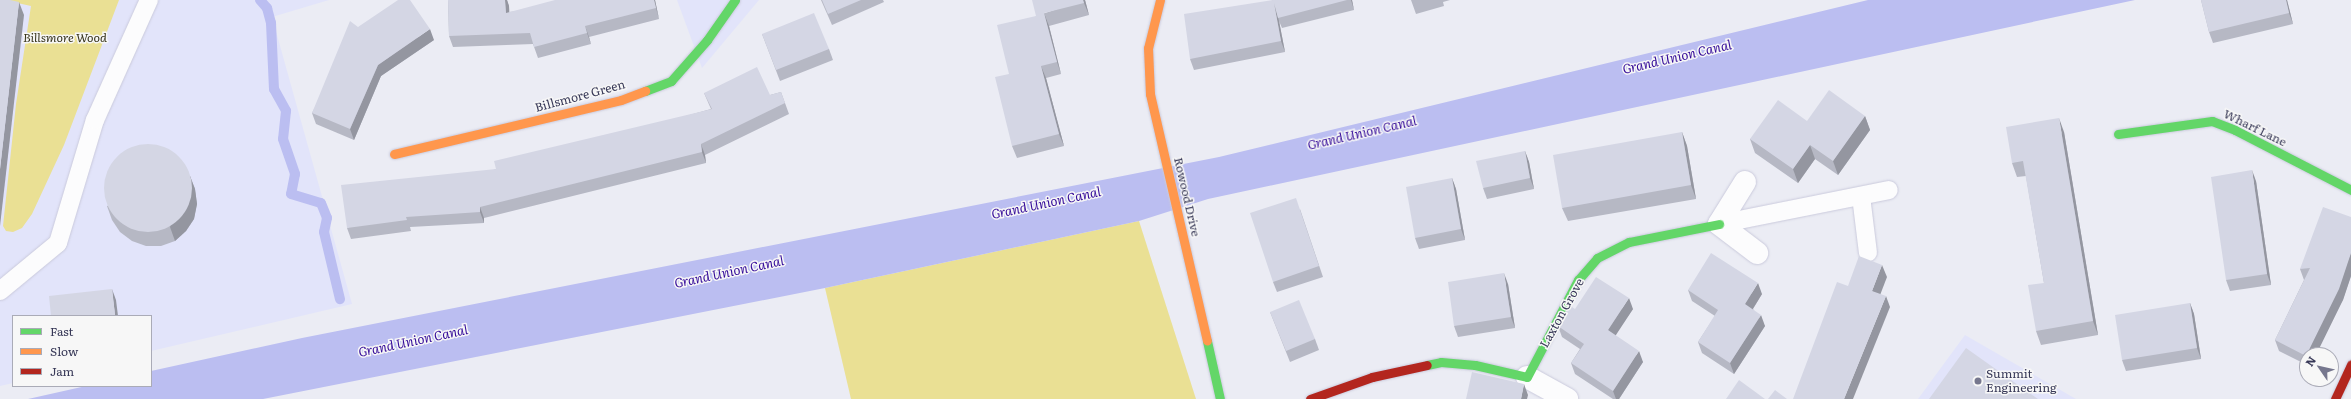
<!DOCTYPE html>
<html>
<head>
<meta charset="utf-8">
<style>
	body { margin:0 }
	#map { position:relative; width:2351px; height:399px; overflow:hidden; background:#ebecf4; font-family:Literata,serif }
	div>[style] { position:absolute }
	.built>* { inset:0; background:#e2e4fa }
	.green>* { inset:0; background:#eae094 }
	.water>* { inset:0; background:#bbbef1 }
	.stream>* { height:10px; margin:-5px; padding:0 5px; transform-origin:5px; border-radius:5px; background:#bbbef1 }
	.roads { filter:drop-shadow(0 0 1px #cacadc) drop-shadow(0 0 1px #cacadc) }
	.lane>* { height:18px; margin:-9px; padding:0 9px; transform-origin:9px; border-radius:9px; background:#fcfcfd }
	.street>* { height:22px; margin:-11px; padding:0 11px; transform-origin:11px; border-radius:11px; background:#fcfcfd }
	.fast>* { height:9px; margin:-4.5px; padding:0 4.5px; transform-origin:4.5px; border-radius:4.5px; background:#63d668 }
	.slow>* { height:9px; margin:-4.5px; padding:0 4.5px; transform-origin:4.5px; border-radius:4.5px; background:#ff974d }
	.jam>* { height:9px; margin:-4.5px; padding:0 4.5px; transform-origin:4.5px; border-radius:4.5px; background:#b3261e }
	.wall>* { inset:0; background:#b6b8c4 }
	.shaded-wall>* { inset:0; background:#9496a0 }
	.building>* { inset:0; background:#d4d6e4 }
	.round { border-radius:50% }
	.dots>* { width:11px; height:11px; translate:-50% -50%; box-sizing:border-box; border:2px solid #f7f7f7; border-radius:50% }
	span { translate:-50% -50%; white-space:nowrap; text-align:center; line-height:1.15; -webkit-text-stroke:3px #f7f7f7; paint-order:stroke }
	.park-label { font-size:12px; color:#37341b; font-style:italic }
	.street-label { font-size:12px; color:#373857 }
	.poi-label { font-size:12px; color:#373857 }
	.left { translate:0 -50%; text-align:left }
	.water-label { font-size:13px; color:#330a99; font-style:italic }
	.legend { position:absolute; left:12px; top:315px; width:140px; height:72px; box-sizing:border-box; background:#f7f7f7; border:1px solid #aaabb7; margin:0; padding:5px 7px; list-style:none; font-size:12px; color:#373857 }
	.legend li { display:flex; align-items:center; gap:8px; height:20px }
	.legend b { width:20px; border:1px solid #aaabb7 }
	.north { position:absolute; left:2299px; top:347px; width:40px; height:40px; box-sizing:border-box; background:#f7f7f7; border:1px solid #aaabb7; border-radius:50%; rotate:304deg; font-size:11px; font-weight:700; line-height:16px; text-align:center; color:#373857 }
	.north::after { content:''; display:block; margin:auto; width:14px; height:18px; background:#76778e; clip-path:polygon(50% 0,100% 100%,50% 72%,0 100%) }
</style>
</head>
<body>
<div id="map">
	<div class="built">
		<div style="clip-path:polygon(0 0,329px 0,272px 17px,352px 304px,151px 351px,151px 316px,13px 316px,13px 383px,0 386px)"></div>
		<div style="clip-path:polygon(677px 0,759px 0,702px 68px)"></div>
		<div style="clip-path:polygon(1965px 335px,2076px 399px,1918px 399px)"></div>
	</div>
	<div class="green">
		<div style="clip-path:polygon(4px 0,119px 0,64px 145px,32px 214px,22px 228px,13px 232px,6px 231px,3px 226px,16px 104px,31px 6px)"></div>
		<div style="clip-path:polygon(1139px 221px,1196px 399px,851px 399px,825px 288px)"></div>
	</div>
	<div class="water">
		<div style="clip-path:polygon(1868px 0,2135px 0,1208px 199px,1139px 221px,825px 288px,263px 399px,28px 399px,86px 386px,151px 386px,151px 371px,302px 338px,1219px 157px)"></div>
	</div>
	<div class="stream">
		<div style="left:260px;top:0;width:11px;rotate:49deg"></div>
		<div style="left:267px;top:8px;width:16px;rotate:75deg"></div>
		<div style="left:271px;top:23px;width:66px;rotate:87.4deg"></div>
		<div style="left:274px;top:89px;width:25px;rotate:61deg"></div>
		<div style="left:286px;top:111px;width:28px;rotate:96deg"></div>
		<div style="left:283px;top:139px;width:37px;rotate:71deg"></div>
		<div style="left:295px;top:174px;width:20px;rotate:101deg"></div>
		<div style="left:291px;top:194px;width:31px;rotate:17deg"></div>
		<div style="left:321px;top:203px;width:16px;rotate:68deg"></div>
		<div style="left:327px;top:218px;width:14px;rotate:102deg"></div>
		<div style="left:324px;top:232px;width:69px;rotate:76.6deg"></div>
	</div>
	<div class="roads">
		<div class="lane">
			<div style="left:1861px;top:196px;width:57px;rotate:83deg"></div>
			<div style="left:1719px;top:224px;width:173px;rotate:-11.3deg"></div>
			<div style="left:0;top:291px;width:75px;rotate:-39.6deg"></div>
			<div style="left:58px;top:243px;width:128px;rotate:-73.3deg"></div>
			<div style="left:95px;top:120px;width:132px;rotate:-65.8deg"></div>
		</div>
		<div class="street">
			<div style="left:1745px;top:182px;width:49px;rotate:121.8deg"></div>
			<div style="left:1719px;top:224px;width:48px;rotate:37.3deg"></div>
			<div style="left:1527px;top:377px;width:46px;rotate:28.8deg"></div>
		</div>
		<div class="fast">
			<div style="left:645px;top:91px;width:28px;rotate:-21deg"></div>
			<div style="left:671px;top:81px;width:55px;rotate:-48.7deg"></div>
			<div style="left:707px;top:40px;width:49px;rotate:-55deg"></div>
			<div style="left:2118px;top:134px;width:95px;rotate:-7.9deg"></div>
			<div style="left:2212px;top:121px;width:25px;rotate:21deg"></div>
			<div style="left:2235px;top:130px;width:131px;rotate:27.3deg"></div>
			<div style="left:1207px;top:341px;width:59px;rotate:77.4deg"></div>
			<div style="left:1427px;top:365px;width:14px;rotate:-12deg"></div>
			<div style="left:1441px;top:362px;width:34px;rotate:5deg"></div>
			<div style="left:1475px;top:365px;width:53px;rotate:13deg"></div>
			<div style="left:1527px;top:377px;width:110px;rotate:-62.3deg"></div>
			<div style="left:1578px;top:280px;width:29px;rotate:-49deg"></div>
			<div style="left:1597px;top:258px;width:36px;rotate:-27deg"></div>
			<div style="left:1629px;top:242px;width:92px;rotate:-11.3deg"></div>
		</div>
		<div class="slow">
			<div style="left:1160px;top:0;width:49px;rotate:104deg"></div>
			<div style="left:1148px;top:48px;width:46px;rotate:87.5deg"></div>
			<div style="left:1150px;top:94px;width:253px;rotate:77deg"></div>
			<div style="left:394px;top:154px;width:233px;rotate:-13.4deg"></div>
			<div style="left:621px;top:100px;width:26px;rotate:-21deg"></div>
		</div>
		<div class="jam">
			<div style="left:1310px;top:399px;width:66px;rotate:-19.5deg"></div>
			<div style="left:1372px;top:377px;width:56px;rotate:-12.3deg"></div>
			<div style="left:2335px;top:399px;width:38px;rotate:-65deg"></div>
		</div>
	</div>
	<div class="wall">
		<div style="clip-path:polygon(448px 0,507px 0,509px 6px,509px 12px,655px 0,659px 19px,589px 37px,591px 44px,538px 58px,533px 44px,453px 47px,449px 36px)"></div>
		<div style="clip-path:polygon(821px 0,883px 0,884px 2px,832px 25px)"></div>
		<div style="clip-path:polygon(1085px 0,1089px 15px,1049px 26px,1061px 74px,1046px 78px,1064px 146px,1017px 158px,1012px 146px,1009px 74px,1036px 16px)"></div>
		<div style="clip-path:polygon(1273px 0,1352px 0,1354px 10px,1282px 28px,1279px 21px,1285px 52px,1194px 70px,1190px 59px)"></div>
		<div style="clip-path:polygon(1411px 0,1450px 0,1443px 2px,1444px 6px,1416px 14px)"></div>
		<div style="clip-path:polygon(2201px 0,2287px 0,2293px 24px,2213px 43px,2209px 32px)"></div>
		<div style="clip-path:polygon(358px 27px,434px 40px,381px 76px,354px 140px,316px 124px,312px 113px)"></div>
		<div style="clip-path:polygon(762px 34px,829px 49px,833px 60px,780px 81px)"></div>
		<div style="clip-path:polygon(781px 92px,789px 114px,705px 155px,706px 163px,484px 218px,484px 223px,410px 227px,411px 231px,351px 239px,347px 228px,496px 169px,711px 109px,704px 93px,770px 95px)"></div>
		<div style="clip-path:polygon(1865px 116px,1870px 130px,1838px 175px,1815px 159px,1798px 183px,1755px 153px,1750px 139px,1807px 121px)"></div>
		<div style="clip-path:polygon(1682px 132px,1687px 146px,1696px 199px,1568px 221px,1562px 208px)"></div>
		<div style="clip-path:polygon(2064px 132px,2098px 335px,2041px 345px,2036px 331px,2044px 283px,2026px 176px,2017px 177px,2012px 163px)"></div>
		<div style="clip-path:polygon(1525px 151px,1529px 162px,1534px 189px,1487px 199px,1483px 188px)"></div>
		<div style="clip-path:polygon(190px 176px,195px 189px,197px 204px,194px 219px,186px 231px,175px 241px,161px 246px,146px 246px,132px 241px,120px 232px,112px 220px,107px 206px)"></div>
		<div style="clip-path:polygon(1452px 178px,1456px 189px,1465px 240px,1419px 249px,1415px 238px)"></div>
		<div style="clip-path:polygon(2256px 181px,2271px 285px,2230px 291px,2226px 280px)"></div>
		<div style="clip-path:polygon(1300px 209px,1323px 277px,1277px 292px,1273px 282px)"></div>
		<div style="clip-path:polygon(2351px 217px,2351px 276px,2343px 300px,2307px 355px,2307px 365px,2279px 351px,2275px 340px,2304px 280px,2300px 269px)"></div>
		<div style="clip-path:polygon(1508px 284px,1515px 328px,1458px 337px,1454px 326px)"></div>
		<div style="clip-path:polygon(1688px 290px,1762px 294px,1753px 309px,1765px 326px,1734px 374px,1702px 353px,1698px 342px,1715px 316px,1692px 301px)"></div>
		<div style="clip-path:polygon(2190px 303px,2194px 314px,2201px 359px,2126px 371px,2122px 360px)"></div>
		<div style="clip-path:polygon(1575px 309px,1633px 309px,1615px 335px,1643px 362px,1619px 399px,1613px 399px,1575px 374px,1571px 363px,1580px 349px,1562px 337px,1558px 326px)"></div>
		<div style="clip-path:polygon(1270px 312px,1315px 339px,1319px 350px,1290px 362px)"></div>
	</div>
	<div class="shaded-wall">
		<div style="clip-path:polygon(505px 0,507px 0,509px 6px,510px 24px,506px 13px)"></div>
		<div style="clip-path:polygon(654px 0,655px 0,659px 19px,656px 8px)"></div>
		<div style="clip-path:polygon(1083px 0,1085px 0,1089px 15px,1084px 3px)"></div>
		<div style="clip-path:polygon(1351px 0,1352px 0,1354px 10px)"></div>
		<div style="clip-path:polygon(2286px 0,2287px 0,2293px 24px,2289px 13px)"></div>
		<div style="clip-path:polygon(19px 2px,24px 15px,0 226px,0 169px)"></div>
		<div style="clip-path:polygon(1274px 3px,1279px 21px,1285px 52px,1281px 41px)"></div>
		<div style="clip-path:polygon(1044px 13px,1049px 26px,1061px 74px,1057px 62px)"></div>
		<div style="clip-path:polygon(585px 26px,589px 37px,591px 44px,587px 33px)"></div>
		<div style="clip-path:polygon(430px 29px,434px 40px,381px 76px,354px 140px,350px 129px,378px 65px)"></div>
		<div style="clip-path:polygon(1041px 66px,1046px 78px,1064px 146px,1059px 134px)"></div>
		<div style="clip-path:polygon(1865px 116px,1870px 130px,1838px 175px,1833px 161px)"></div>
		<div style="clip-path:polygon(2059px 118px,2064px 132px,2098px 335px,2093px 321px)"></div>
		<div style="clip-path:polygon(1682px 132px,1687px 146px,1696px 199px,1691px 185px)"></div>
		<div style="clip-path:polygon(701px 144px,705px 155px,706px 163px,702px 152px)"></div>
		<div style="clip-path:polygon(1810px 145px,1815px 159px,1798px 183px,1793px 169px)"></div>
		<div style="clip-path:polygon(1525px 151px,1529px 162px,1534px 189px,1530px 178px)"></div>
		<div style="clip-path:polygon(2252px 170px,2256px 181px,2271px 285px,2267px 274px)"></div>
		<div style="clip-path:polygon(190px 176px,195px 189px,197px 204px,194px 219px,186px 231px,175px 241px,170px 227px)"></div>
		<div style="clip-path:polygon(1452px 178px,1456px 189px,1465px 240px,1461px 229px)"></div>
		<div style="clip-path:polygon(480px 207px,484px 218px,484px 223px,480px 212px)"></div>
		<div style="clip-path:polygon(2351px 253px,2351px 276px,2343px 300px,2316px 355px,2307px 355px,2307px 358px,2306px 356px)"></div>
		<div style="clip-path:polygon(1882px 265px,1887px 277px,1877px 303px,1872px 291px)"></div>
		<div style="clip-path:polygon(1504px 273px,1508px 284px,1515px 328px,1511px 317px)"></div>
		<div style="clip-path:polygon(1758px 283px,1762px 294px,1749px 315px,1745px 304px)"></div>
		<div style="clip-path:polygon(112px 289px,116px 300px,118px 316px,116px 316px,115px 315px)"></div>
		<div style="clip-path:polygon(1886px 296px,1890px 307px,1853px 399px,1844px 399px)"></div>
		<div style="clip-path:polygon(1629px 298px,1633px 309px,1612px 341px,1608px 330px)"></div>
		<div style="clip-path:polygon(2190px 303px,2194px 314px,2201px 359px,2197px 348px)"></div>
		<div style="clip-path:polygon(1761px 315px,1765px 326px,1734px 374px,1730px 363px)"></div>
		<div style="clip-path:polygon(1639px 351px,1643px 362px,1619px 399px,1616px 399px,1613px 391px)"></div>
		<div style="clip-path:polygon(1524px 384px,1528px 395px,1527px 399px,1521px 399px)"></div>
	</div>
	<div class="building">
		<div style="clip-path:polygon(0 0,10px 0,19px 2px,0 169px)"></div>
		<div style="clip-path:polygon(398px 0,410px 0,430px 29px,378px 65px,350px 129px,312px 113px,350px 21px,358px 27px)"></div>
		<div style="clip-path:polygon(448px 0,505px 0,506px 13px,555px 0,654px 0,656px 8px,585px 26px,587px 33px,534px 47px,530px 33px,449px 36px)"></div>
		<div style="clip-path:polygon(822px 0,861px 0,828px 14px)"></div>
		<div style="clip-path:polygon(1032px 0,1083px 0,1084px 3px,1044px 13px,1057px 62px,1041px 66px,1059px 134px,1012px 146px,995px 77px,1009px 74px,997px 25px,1036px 16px)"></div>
		<div style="clip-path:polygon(1273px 0,1347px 0,1278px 18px,1274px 3px,1281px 41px,1190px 59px,1184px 14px)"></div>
		<div style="clip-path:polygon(2201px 0,2286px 0,2289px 13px,2209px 32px)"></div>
		<div style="clip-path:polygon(814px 13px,829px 49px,776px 70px,762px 34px)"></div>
		<div style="clip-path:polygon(757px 67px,770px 95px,781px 92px,785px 103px,701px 144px,702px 152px,480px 207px,480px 212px,406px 217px,407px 220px,347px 228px,341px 185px,496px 169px,494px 161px,712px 109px,704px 93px)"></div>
		<div style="clip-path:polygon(1829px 90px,1865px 116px,1833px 161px,1810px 145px,1793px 169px,1750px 139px,1778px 100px,1807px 121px)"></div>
		<div style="clip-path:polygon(2059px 118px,2093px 321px,2036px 331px,2028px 285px,2044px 283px,2023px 161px,2012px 163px,2006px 127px)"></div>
		<div style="clip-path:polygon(1682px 132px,1691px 185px,1562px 208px,1553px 155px)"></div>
		<div class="round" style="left:104px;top:144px;width:88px;height:88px"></div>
		<div style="clip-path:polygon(1525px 151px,1530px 178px,1483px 188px,1476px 161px)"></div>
		<div style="clip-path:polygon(2252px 170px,2267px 274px,2226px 280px,2211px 177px)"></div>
		<div style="clip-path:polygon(1452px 178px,1461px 229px,1415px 238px,1406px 187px)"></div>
		<div style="clip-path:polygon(1296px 198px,1319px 266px,1273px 282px,1250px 213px)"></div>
		<div style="clip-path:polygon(2323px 207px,2351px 217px,2351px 253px,2339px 289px,2306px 356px,2275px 340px,2310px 268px,2300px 269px)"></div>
		<div style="clip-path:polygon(1711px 253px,1758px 283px,1745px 304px,1761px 315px,1730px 363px,1698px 342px,1718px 310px,1688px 290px)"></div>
		<div style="clip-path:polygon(1859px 256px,1882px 265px,1872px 291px,1886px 296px,1844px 399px,1793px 399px,1837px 282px,1848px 286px)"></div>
		<div style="clip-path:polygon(1504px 273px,1511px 317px,1454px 326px,1448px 282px)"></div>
		<div style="clip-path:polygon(1596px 277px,1629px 298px,1608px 330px,1639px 351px,1613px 391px,1571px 363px,1584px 344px,1558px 326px,1569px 305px,1575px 309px)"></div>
		<div style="clip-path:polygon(112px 289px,115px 315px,105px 316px,51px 316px,49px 296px)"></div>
		<div style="clip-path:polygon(1299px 300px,1315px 339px,1286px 351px,1270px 312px)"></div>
		<div style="clip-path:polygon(2190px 303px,2197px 348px,2122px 360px,2115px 315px)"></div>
		<div style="clip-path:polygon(1966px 348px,2038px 399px,1929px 399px)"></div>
		<div style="clip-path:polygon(1472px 372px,1524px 384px,1521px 399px,1466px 399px)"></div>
		<div style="clip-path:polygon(1739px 380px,1765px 399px,1726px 399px)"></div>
		<div style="clip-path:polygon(1775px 390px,1787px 399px,1768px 399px)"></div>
	</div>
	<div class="dots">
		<div style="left:1978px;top:381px;background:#76778e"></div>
	</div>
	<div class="park-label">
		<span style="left:65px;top:38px">Billsmore Wood</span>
	</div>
	<div class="street-label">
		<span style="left:580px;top:96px;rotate:-15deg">Billsmore Green</span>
		<span style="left:2255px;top:128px;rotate:26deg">Wharf Lane</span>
		<span style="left:1187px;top:197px;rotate:77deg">Rowood Drive</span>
		<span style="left:1562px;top:313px;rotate:-61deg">Laxton Grove</span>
	</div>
	<div class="poi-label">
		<span class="left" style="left:1986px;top:381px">Summit<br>Engineering</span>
	</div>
	<div class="water-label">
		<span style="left:1677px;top:57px;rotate:-13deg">Grand Union Canal</span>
		<span style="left:1362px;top:133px;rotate:-13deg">Grand Union Canal</span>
		<span style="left:1046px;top:203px;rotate:-12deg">Grand Union Canal</span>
		<span style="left:729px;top:272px;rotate:-12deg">Grand Union Canal</span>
		<span style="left:413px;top:341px;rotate:-12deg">Grand Union Canal</span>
	</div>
	<ul class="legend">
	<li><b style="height:5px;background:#63d668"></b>Fast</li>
	<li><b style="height:5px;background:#ff974d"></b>Slow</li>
	<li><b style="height:5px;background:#b3261e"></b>Jam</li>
	</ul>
	<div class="north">N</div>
</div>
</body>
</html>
